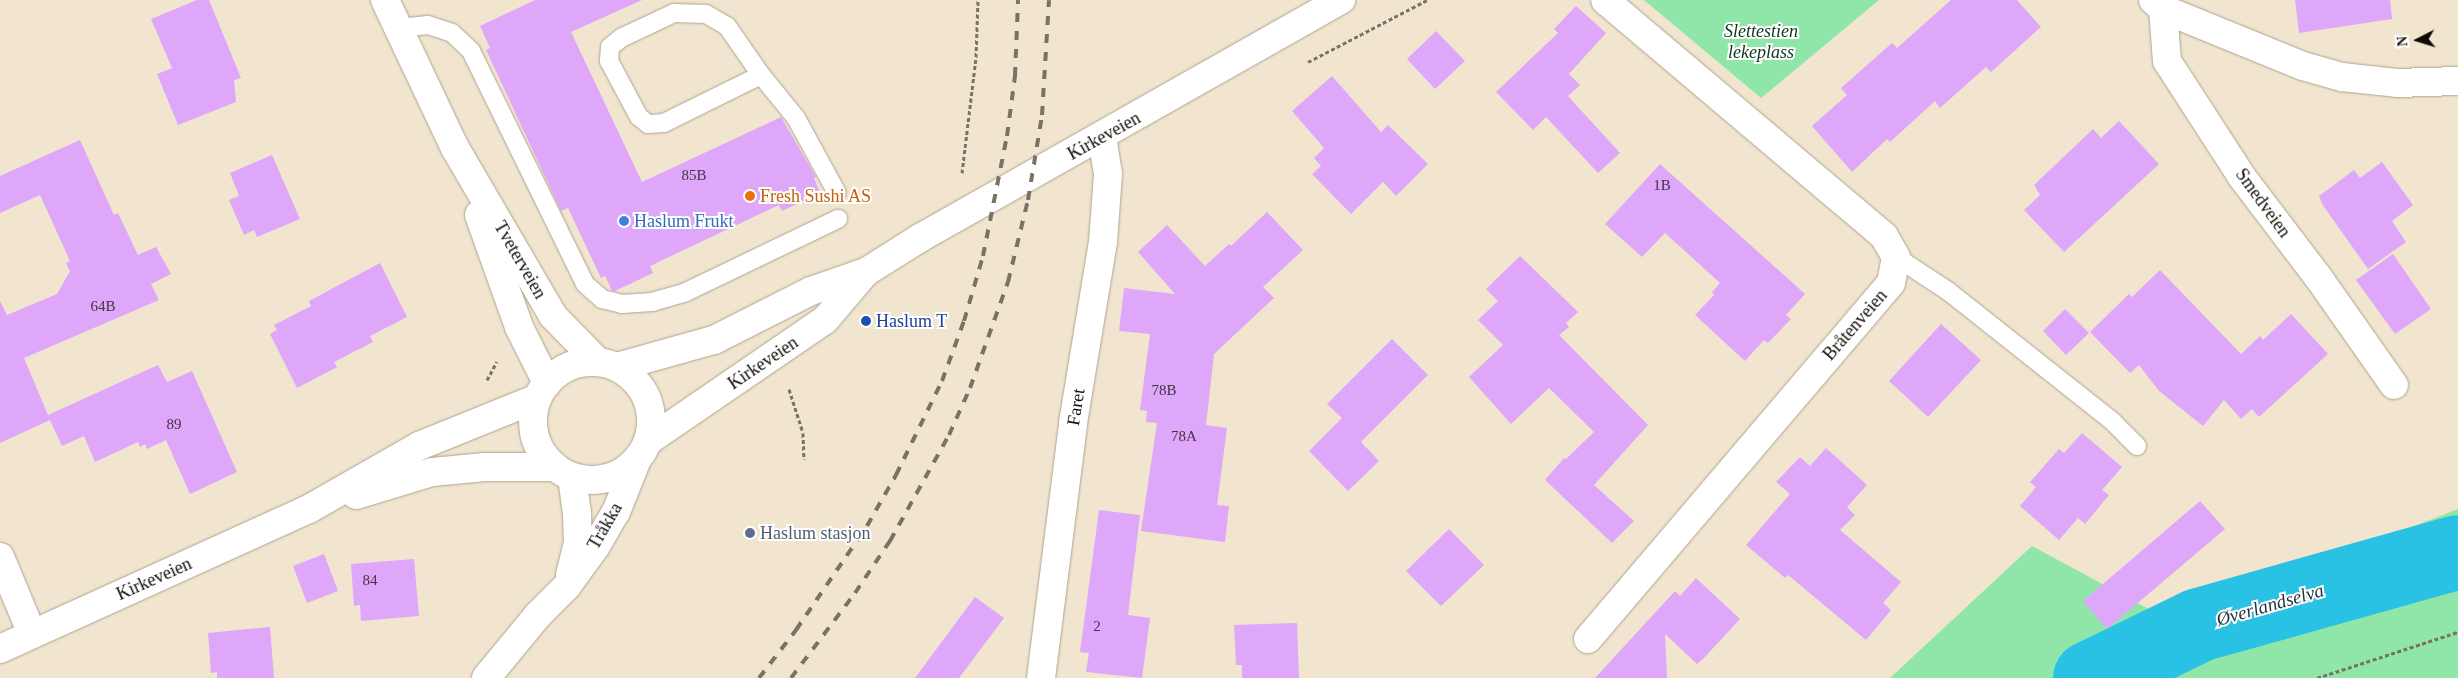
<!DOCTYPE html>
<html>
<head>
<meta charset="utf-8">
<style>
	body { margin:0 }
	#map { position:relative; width:2458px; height:678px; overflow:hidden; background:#f1e5cf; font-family:Georgia,serif }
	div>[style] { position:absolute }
	.green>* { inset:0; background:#8fe6a8 }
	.river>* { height:74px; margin:-37px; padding:0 37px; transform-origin:37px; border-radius:37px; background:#29c1e4 }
	.building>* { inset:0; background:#dea7fa }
	.path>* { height:3px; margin-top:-1.5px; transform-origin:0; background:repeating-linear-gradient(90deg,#7a7264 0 4px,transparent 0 6.5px) }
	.roads { filter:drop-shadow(0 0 1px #aea38e) drop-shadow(0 0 1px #aea38e) }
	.lane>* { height:18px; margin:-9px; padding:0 9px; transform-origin:9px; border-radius:9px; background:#fff }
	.street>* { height:28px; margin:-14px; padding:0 14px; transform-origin:14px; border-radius:14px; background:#fff }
	.secondary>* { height:28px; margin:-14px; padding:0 14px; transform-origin:14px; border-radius:14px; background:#fff }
	.secondary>.ring { margin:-14px; padding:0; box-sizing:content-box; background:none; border:28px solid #fff; border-radius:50% }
	.rail>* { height:4px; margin-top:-2px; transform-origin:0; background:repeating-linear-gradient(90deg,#7a7364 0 9px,transparent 0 18px) }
	.dots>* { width:14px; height:14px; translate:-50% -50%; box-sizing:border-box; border:2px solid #fff; border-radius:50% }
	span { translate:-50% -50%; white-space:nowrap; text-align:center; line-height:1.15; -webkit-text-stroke:4px #fff; paint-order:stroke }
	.number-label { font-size:15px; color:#443342 }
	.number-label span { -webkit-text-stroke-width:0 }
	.park-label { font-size:18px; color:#0f361d; font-style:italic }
	.street-label { font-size:18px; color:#100c05 }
	.food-label { font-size:18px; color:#c56008 }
	.left { translate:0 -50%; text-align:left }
	.shop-label { font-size:18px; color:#366cbe }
	.transit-label { font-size:18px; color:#164399 }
	.service-label { font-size:18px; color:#4e5e75 }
	.water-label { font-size:19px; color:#1d343a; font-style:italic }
	.north { position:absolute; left:2393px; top:15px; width:50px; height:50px; -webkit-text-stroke:4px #fff; paint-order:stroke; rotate:265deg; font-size:14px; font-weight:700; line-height:20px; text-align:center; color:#100c05 }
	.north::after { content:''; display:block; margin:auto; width:18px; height:22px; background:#100c05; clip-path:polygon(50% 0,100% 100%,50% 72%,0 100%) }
</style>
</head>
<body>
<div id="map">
	<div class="green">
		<div style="clip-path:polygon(1644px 0,1879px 0,1761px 98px)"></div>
		<div style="clip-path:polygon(2458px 509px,2458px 678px,1890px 678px,2032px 546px,2158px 614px,2337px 556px)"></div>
	</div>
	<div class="river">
		<div style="left:2090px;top:678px;width:121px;rotate:-25.9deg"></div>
		<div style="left:2199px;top:625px;width:269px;rotate:-15.7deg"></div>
	</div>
	<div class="building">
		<div style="clip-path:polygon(197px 0,209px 0,241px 78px,234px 80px,236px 102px,178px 125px,157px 74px,172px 68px,151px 19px)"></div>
		<div style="clip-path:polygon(535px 0,642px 0,571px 32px,642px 182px,781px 117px,816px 177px,814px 178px,820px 193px,782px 211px,779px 205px,650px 266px,653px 273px,615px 291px,612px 291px,605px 276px,601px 278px,568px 208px,561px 211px,486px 50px,490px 48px,480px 26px)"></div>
		<div style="clip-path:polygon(1951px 0,2017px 0,2041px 27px,1991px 72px,1986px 67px,1940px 108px,1935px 101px,1890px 142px,1887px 139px,1852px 172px,1812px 126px,1847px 95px,1841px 88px,1892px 43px,1897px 48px)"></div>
		<div style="clip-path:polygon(2295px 0,2390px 0,2392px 19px,2299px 33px)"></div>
		<div style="clip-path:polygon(1576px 6px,1606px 33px,1569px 74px,1580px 85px,1568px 96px,1620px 153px,1598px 173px,1546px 117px,1533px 130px,1496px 92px,1558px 33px,1554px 29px)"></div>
		<div style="clip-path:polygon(1436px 31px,1465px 61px,1435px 89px,1407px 59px)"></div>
		<div style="clip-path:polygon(1332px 76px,1381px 132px,1388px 125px,1428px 164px,1396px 196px,1383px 182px,1351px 214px,1312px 174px,1321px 166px,1314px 158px,1324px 148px,1292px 111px)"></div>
		<div style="clip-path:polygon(2119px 121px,2159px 164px,2064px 252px,2024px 210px,2040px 195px,2034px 185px,2093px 129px,2101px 138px)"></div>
		<div style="clip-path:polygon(80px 140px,114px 215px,118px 213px,138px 255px,156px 247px,171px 274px,151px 284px,159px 300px,24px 358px,48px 415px,158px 365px,167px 382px,192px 371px,237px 472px,190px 494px,166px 440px,147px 449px,145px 444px,140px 447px,138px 442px,95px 462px,84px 436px,62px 446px,50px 420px,0 443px,0 301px,7px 315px,57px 294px,70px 271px,66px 263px,70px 261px,40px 195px,0 213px,0 176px)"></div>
		<div style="clip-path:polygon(272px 155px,300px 219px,257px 237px,254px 230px,244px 235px,229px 200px,239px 196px,230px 173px)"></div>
		<div style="clip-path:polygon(2382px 162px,2413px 205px,2392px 221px,2406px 242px,2368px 269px,2322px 204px,2319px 196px,2354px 170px,2360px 178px)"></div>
		<div style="clip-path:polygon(1660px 164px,1805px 294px,1786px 315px,1791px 319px,1768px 343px,1764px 340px,1745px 361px,1695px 315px,1714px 295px,1712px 292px,1720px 283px,1665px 233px,1642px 257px,1605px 224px)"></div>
		<div style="clip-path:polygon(1267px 212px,1303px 250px,1263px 287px,1274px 298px,1214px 354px,1206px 425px,1227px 428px,1217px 505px,1229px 506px,1225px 542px,1141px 531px,1157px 423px,1146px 422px,1147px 411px,1140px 410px,1150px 334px,1119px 331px,1124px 288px,1175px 294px,1138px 252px,1167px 225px,1205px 266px,1229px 244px,1231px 246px)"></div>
		<div style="clip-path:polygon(2393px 254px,2431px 309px,2395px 334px,2356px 280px)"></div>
		<div style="clip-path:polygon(1520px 256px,1578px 312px,1566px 323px,1569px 327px,1559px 335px,1648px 425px,1594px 485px,1634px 521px,1612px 543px,1545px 480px,1564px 458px,1566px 459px,1594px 432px,1549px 388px,1511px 424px,1469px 377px,1503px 345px,1478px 320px,1498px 301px,1486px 289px)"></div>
		<div style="clip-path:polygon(380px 263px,407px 317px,370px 336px,373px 342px,334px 362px,337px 367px,297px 388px,270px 334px,277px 330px,274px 325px,311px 306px,309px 301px)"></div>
		<div style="clip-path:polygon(2160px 270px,2241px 354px,2260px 336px,2263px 340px,2291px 314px,2328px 354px,2259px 417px,2252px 409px,2241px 419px,2224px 400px,2203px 426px,2159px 391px,2139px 365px,2130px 373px,2090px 332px,2129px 294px,2132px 297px)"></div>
		<div style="clip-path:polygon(2065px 309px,2089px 333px,2066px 355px,2043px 331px)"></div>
		<div style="clip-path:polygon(1941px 324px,1981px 360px,1928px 417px,1889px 381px)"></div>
		<div style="clip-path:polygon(1392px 339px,1428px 375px,1361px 442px,1379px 461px,1348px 491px,1309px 451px,1342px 418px,1327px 404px)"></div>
		<div style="clip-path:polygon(2082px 433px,2122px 467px,2102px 490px,2109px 495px,2085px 524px,2078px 518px,2059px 540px,2020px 506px,2036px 487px,2030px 482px,2059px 449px,2064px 453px)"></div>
		<div style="clip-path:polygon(1826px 448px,1867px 485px,1847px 507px,1855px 515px,1840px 530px,1901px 582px,1883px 603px,1891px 610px,1866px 640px,1788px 575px,1785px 578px,1746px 545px,1790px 494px,1776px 482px,1800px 457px,1810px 466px)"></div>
		<div style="clip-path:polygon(2200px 501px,2225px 529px,2107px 629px,2083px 601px)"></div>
		<div style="clip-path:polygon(1099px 510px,1140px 515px,1128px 615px,1150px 618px,1142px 678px,1086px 672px,1089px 653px,1080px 652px)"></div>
		<div style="clip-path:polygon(1449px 529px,1484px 565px,1441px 606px,1406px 571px)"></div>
		<div style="clip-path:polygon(324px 554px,338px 591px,307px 603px,293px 566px)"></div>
		<div style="clip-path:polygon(414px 559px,419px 616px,361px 621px,360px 605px,354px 606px,351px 564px)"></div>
		<div style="clip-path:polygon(1696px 578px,1740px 619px,1704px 658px,1697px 664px,1665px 634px,1667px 678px,1595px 678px,1675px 591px,1680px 596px)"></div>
		<div style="clip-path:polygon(975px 597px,1004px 618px,959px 678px,915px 678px)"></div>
		<div style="clip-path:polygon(1297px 623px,1299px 678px,1242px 678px,1242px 665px,1236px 665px,1234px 625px)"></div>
		<div style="clip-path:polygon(270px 627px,274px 678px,217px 678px,217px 672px,211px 673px,208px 633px)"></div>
	</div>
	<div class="path">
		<div style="left:1308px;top:62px;width:134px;rotate:-27.5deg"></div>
		<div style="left:962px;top:173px;width:117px;rotate:-83.1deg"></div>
		<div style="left:976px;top:57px;width:57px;rotate:-88deg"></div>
		<div style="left:487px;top:380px;width:21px;rotate:-62deg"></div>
		<div style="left:789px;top:389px;width:46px;rotate:72.3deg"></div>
		<div style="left:803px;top:433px;width:26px;rotate:88deg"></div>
		<div style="left:2317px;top:678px;width:148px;rotate:-18.1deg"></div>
	</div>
	<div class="roads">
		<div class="lane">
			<div style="left:399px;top:28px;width:29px;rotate:-6deg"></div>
			<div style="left:428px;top:25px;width:25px;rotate:18deg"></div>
			<div style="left:452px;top:33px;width:26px;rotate:43deg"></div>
			<div style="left:471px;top:51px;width:259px;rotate:63.9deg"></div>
			<div style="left:585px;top:284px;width:23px;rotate:41deg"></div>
			<div style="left:602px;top:299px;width:21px;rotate:14deg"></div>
			<div style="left:622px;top:304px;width:30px;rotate:-4deg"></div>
			<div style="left:652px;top:302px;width:35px;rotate:-16deg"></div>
			<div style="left:686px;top:292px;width:169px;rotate:-25.7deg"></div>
			<div style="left:761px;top:75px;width:108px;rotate:153.7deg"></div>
			<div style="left:664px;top:123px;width:16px;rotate:176deg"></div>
			<div style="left:648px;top:124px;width:11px;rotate:-142deg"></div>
			<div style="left:639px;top:117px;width:64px;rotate:-118.2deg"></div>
			<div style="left:609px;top:61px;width:14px;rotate:-86deg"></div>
			<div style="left:610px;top:47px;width:14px;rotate:-39deg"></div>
			<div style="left:621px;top:38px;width:59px;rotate:-25.3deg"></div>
			<div style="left:674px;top:13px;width:32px;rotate:2deg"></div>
			<div style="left:706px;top:14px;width:24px;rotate:30deg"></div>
			<div style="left:727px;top:26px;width:60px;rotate:55.2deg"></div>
			<div style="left:761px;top:75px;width:55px;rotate:50.9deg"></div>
			<div style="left:796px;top:118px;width:85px;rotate:61.3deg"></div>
			<div style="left:1896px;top:257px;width:62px;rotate:33.2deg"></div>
			<div style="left:1948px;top:291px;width:211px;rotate:38.4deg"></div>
			<div style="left:2113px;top:422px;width:34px;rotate:45deg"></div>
		</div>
		<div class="street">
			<div style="left:2153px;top:0;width:13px;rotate:42deg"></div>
			<div style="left:2163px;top:9px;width:52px;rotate:85.6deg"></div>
			<div style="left:2167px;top:61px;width:138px;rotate:57.1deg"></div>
			<div style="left:2242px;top:177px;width:126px;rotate:52.8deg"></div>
			<div style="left:2318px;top:277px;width:132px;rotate:54.9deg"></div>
			<div style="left:2163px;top:9px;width:151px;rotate:22.2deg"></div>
			<div style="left:2303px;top:66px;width:41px;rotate:15.8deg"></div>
			<div style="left:2342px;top:77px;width:55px;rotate:6.2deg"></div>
			<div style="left:2397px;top:83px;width:61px;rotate:-1.9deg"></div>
			<div style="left:0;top:557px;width:83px;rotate:67.4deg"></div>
			<div style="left:570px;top:575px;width:34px;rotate:-76deg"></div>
			<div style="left:578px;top:542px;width:29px;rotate:-92deg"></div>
			<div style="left:577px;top:513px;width:35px;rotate:-98deg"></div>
			<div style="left:1588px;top:639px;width:467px;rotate:-49.6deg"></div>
			<div style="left:1891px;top:283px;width:26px;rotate:-79deg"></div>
			<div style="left:1896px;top:257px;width:24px;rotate:-120deg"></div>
			<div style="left:1884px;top:236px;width:365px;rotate:-139.8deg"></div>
			<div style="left:486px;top:678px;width:82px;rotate:-50.5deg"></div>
			<div style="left:538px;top:615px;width:41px;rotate:-45deg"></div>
			<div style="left:567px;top:586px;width:49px;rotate:-54.1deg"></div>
			<div style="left:596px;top:546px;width:39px;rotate:-60deg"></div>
			<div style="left:616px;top:512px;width:54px;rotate:-68.2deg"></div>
			<div style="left:1041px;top:678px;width:257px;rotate:-82.8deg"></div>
			<div style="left:1073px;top:423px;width:183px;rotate:-80.6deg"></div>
			<div style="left:1103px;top:242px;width:68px;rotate:-85.8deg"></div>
			<div style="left:1108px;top:174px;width:37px;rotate:-99deg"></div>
		</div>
		<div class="secondary">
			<div style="left:385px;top:0;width:164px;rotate:64.7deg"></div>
			<div style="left:455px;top:148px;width:194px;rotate:59.7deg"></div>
			<div style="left:553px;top:316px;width:64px;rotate:45.6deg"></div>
			<div style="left:479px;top:215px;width:119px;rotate:70.3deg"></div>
			<div style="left:519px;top:327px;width:63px;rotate:63.4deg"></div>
			<div class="ring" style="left:533px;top:362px;width:90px;height:90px"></div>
			<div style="left:617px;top:367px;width:101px;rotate:-15.6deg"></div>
			<div style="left:714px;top:340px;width:109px;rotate:-26.8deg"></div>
			<div style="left:811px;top:291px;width:58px;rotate:-19.1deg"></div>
			<div style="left:866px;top:272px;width:64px;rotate:-32.2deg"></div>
			<div style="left:920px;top:238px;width:484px;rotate:-29.5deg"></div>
			<div style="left:648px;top:441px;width:214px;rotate:-34.4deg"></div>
			<div style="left:825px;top:320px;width:62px;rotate:-49.6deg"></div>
			<div style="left:356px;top:495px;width:79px;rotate:-16.8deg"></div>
			<div style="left:432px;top:472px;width:53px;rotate:-5.4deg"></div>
			<div style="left:485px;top:467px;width:70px"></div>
			<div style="left:0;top:649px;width:339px;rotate:-24.4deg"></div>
			<div style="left:309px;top:509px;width:127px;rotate:-29.8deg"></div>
			<div style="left:419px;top:446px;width:128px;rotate:-22deg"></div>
		</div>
	</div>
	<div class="rail">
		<div style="left:759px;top:678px;width:61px;rotate:-52.4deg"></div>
		<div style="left:796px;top:630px;width:126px;rotate:-55.7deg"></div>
		<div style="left:867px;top:526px;width:59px;rotate:-60.4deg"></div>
		<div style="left:896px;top:475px;width:105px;rotate:-63.9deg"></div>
		<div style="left:942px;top:381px;width:64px;rotate:-69.9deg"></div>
		<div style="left:964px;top:321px;width:68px;rotate:-73.7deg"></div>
		<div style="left:983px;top:256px;width:122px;rotate:-78.7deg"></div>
		<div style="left:1007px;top:136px;width:61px;rotate:-82.4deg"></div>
		<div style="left:1015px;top:76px;width:76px;rotate:-87.7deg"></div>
		<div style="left:791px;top:678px;width:106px;rotate:-53deg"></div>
		<div style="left:855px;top:593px;width:63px;rotate:-56.1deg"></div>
		<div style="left:890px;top:541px;width:121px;rotate:-60.9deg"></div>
		<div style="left:949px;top:435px;width:51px;rotate:-65.9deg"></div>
		<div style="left:970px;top:388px;width:113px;rotate:-70.3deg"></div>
		<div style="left:1008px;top:282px;width:84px;rotate:-76.3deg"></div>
		<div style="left:1028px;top:200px;width:86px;rotate:-80.6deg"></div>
		<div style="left:1042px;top:115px;width:115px;rotate:-86.5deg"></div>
	</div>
	<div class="dots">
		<div style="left:750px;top:196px;background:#e8710a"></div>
		<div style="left:624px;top:221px;background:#3f7fe0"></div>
		<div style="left:866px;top:321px;background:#1a4fb4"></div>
		<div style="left:750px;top:533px;background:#5c6f8a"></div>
	</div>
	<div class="number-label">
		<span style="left:694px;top:176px">85B</span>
		<span style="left:1662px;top:186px">1B</span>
		<span style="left:103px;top:307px">64B</span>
		<span style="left:1164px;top:391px">78B</span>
		<span style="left:174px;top:425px">89</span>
		<span style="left:1184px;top:437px">78A</span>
		<span style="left:370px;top:581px">84</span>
		<span style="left:1097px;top:627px">2</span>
	</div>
	<div class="park-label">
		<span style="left:1761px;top:42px">Slettestien<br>lekeplass</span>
	</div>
	<div class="street-label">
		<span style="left:1104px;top:136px;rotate:-29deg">Kirkeveien</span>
		<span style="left:2263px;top:203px;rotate:54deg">Smedveien</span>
		<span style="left:520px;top:260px;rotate:60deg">Tveterveien</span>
		<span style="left:1855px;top:325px;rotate:-49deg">Bråtenveien</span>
		<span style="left:763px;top:363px;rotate:-34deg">Kirkeveien</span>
		<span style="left:1076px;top:407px;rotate:-81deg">Faret</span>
		<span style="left:605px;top:526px;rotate:-60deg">Tråkka</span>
		<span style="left:154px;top:579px;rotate:-24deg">Kirkeveien</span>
	</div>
	<div class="food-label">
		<span class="left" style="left:760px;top:196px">Fresh Sushi AS</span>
	</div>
	<div class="shop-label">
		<span class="left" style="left:634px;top:221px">Haslum Frukt</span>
	</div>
	<div class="transit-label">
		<span class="left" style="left:876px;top:321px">Haslum T</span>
	</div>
	<div class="service-label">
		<span class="left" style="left:760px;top:533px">Haslum stasjon</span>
	</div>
	<div class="water-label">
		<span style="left:2270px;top:605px;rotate:-16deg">Øverlandselva</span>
	</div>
	<div class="north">N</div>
</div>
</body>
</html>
